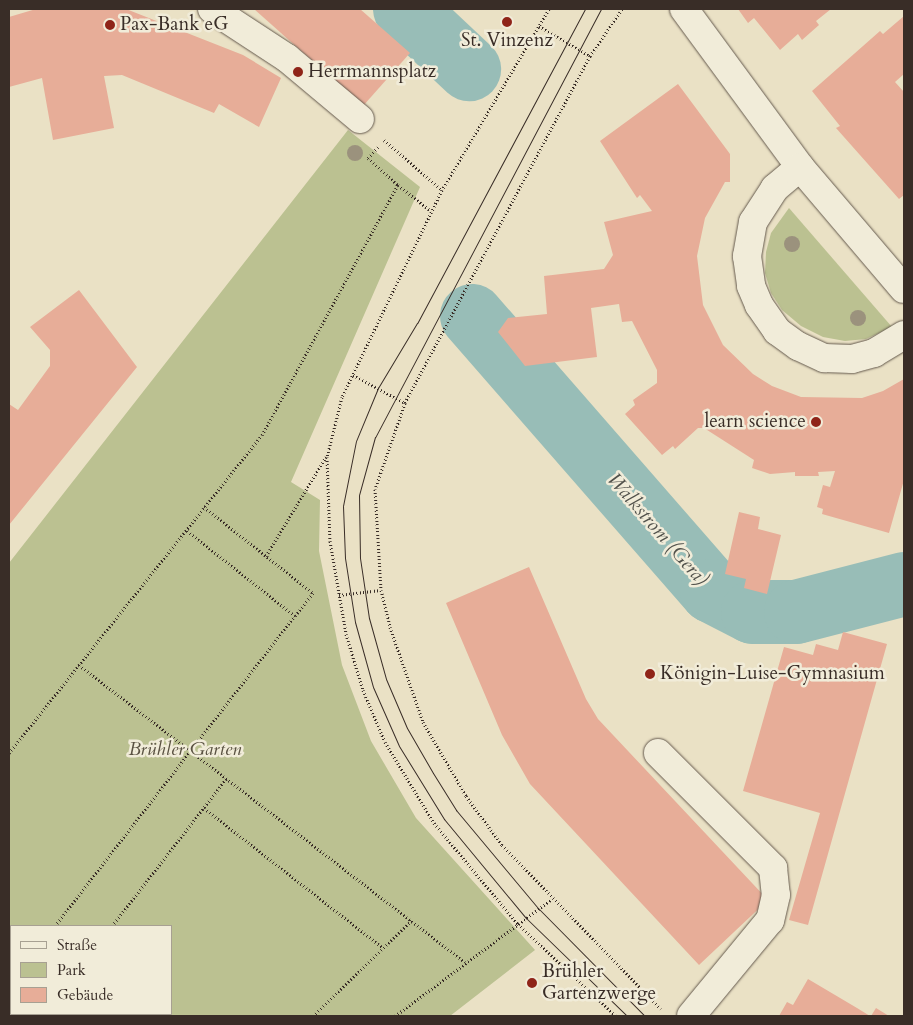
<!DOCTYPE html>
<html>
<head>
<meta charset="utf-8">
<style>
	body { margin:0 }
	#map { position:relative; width:913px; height:1025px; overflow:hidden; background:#eae1c5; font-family:Cardo,serif }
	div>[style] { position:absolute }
	.green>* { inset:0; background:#bbc191 }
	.river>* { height:64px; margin:-32px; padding:0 32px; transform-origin:32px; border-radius:32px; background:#98bdb7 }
	.building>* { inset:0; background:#e7ad98 }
	.path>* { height:3px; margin-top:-1.5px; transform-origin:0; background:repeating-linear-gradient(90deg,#392d27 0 1px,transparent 0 3.5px) }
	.roads { filter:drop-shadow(0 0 1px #655a4e) drop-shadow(0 0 1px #655a4e) }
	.minor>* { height:28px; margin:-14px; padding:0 14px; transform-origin:14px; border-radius:14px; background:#f1ecd9 }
	.tram>* { height:1px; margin:-0.5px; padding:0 0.5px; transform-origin:0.5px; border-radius:0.5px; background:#392d27 }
	.trees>* { width:16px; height:16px; margin:-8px; border-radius:50%; background:#9b927d }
	.dots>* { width:14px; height:14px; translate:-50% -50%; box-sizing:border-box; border:2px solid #f1ecd9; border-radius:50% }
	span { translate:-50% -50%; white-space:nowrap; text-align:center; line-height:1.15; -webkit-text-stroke:5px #f1ecd9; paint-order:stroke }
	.poi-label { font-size:19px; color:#392d27 }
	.left { translate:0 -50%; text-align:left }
	.right { translate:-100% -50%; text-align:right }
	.park-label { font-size:19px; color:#5a5242; font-style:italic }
	.water-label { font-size:20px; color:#51514b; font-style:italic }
	.frame { position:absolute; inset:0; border:10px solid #392d27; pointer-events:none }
	.legend { position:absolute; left:10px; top:925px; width:162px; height:90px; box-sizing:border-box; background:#f1ecd9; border:1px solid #a7a092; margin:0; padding:6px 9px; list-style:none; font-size:15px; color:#392d27 }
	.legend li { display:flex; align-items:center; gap:10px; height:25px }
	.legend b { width:25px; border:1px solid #a7a092 }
</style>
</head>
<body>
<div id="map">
	<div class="green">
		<div style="clip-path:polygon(evenodd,348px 130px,420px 187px,291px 482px,320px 500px,319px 551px,342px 665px,371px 741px,416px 818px,535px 950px,450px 1016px,9px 1016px,9px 563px,348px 130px,11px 926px,171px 926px,171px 1014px,11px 1014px,11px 926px)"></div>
		<div style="clip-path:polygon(789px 208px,892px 327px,866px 339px,845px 341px,823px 337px,801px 326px,782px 310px,771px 293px,765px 273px,766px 252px,771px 233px)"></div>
	</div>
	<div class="river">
		<div style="left:405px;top:9px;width:88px;rotate:43.2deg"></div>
		<div style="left:472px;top:316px;width:365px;rotate:48.9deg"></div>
		<div style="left:712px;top:591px;width:46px;rotate:27.1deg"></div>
		<div style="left:753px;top:612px;width:43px"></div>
		<div style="left:796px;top:612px;width:112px;rotate:-14.5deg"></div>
	</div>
	<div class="building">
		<div style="clip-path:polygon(36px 9px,126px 9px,243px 55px,281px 78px,259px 127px,219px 104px,214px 113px,122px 75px,104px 76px,114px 128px,53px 140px,42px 78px,9px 87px,9px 17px)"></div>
		<div style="clip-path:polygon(254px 9px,360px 9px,410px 53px,363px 106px)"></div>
		<div style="clip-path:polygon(738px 9px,831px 9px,816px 21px,819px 25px,802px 40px,798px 34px,780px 50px,754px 18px,748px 23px)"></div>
		<div style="clip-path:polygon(904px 16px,904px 74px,895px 82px,904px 92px,904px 195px,899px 199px,836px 128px,840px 126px,812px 91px,880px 31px,883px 34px)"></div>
		<div style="clip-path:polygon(678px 84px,730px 154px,730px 182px,725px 182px,705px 218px,697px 256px,703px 305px,723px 345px,753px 374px,772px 386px,801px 397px,862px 398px,883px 391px,904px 379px,904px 480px,889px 533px,822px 514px,823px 509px,817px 507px,823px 485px,830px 487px,835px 471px,818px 472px,819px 476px,795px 476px,795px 472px,770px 474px,752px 468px,754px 460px,704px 428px,698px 428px,675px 449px,673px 446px,662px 455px,625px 414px,635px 405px,633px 400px,657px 383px,657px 370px,632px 321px,622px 322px,619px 304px,591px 308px,597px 357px,525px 366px,498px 332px,508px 318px,547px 314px,544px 276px,604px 269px,613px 255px,604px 222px,652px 211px,640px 195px,637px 198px,600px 141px)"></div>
		<div style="clip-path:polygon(79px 290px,137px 367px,9px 525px,9px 404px,18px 410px,50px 366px,50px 350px,30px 327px)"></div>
		<div style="clip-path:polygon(739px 512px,760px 517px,758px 529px,781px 535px,767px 594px,744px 588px,746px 579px,725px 574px)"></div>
		<div style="clip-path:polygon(529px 567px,586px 699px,598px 719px,768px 900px,699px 965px,530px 784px,502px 735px,446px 603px)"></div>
		<div style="clip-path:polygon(843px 632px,887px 644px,808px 925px,789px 920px,820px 813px,743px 791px,784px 647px,813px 655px,816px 644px,838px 650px)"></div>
		<div style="clip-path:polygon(808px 979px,857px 1008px,870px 1016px,779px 1016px,787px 1002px,793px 1005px)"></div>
		<div style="clip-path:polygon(876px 1008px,889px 1016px,871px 1016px)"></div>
	</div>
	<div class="path">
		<div style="left:549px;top:9px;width:210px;rotate:120.6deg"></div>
		<div style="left:442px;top:190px;width:230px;rotate:115.8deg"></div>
		<div style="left:342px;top:397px;width:62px;rotate:104deg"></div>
		<div style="left:327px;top:457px;width:84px;rotate:88deg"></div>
		<div style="left:330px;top:541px;width:94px;rotate:80.2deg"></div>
		<div style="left:346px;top:634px;width:59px;rotate:73.1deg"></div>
		<div style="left:363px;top:690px;width:56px;rotate:67.1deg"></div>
		<div style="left:385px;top:742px;width:95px;rotate:58.8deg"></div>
		<div style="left:434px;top:823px;width:131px;rotate:50.3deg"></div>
		<div style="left:518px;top:924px;width:134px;rotate:43.2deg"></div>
		<div style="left:622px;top:9px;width:57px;rotate:124.2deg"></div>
		<div style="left:590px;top:56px;width:393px;rotate:118.1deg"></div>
		<div style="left:405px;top:403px;width:91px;rotate:109.2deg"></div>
		<div style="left:375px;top:489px;width:101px;rotate:86.6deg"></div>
		<div style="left:381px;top:590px;width:38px;rotate:76deg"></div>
		<div style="left:390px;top:627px;width:101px;rotate:70.8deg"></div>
		<div style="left:423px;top:722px;width:86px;rotate:59.8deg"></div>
		<div style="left:466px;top:796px;width:61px;rotate:53.7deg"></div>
		<div style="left:502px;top:845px;width:228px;rotate:45.9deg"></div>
		<div style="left:539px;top:26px;width:59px;rotate:30.5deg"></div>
		<div style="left:384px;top:140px;width:77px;rotate:40.8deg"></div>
		<div style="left:378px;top:147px;width:15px;rotate:132deg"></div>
		<div style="left:368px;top:158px;width:40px;rotate:42deg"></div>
		<div style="left:353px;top:375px;width:59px;rotate:28.3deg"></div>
		<div style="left:204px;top:507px;width:139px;rotate:38.3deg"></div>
		<div style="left:313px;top:593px;width:29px;rotate:128deg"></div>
		<div style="left:266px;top:556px;width:116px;rotate:-58.8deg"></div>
		<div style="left:339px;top:595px;width:42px;rotate:-6.8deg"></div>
		<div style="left:79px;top:665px;width:487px;rotate:37.6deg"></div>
		<div style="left:9px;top:753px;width:406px;rotate:-51.5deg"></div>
		<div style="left:262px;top:435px;width:285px;rotate:-61.5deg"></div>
		<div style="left:398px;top:185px;width:42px;rotate:38.2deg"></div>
		<div style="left:204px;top:808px;width:227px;rotate:38deg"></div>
		<div style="left:55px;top:926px;width:392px;rotate:-52.3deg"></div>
		<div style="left:295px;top:616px;width:139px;rotate:-141.7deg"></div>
		<div style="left:112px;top:926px;width:187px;rotate:-52.2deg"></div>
		<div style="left:9px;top:966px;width:3px;rotate:45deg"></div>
		<div style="left:68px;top:1014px;width:4px;rotate:34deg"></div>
		<div style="left:313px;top:1016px;width:138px;rotate:-44.1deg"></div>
		<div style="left:395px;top:1016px;width:196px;rotate:-36.7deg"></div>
	</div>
	<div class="roads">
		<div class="minor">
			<div style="left:212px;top:9px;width:90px;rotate:33.2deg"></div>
			<div style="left:287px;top:58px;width:95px;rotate:39.9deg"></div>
			<div style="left:684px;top:9px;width:196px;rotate:53.7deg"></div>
			<div style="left:800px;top:167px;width:160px;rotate:49.6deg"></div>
			<div style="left:800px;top:167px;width:33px;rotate:140deg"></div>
			<div style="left:775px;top:188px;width:40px;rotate:122.9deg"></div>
			<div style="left:753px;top:222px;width:35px;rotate:100deg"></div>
			<div style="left:747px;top:256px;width:30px;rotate:82deg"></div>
			<div style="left:751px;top:286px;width:21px;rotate:67deg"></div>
			<div style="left:759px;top:305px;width:32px;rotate:55deg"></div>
			<div style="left:777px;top:331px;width:26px;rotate:36deg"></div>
			<div style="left:798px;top:346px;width:29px;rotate:25deg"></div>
			<div style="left:824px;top:358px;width:28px;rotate:2deg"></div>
			<div style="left:852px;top:359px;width:23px;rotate:-15deg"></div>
			<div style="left:874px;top:353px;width:35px;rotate:-31deg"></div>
			<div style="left:658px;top:753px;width:163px;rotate:45deg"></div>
			<div style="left:773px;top:868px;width:27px;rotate:84deg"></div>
			<div style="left:776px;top:895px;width:26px;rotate:103deg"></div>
			<div style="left:770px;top:920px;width:124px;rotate:129.5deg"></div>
		</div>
	</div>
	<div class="tram">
		<div style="left:585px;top:9px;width:356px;rotate:118.1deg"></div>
		<div style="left:417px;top:323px;width:76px;rotate:121deg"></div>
		<div style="left:378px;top:388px;width:57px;rotate:112.5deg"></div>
		<div style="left:356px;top:441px;width:66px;rotate:101.3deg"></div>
		<div style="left:343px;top:506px;width:52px;rotate:87.8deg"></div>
		<div style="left:345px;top:558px;width:65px;rotate:81.1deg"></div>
		<div style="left:355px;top:622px;width:67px;rotate:74.5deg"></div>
		<div style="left:373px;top:687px;width:64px;rotate:66.2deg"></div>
		<div style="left:399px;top:746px;width:86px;rotate:58.3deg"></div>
		<div style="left:444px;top:819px;width:129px;rotate:50.4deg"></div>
		<div style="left:526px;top:918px;width:141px;rotate:44.1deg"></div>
		<div style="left:601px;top:9px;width:484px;rotate:117.8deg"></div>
		<div style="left:375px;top:437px;width:60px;rotate:105.4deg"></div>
		<div style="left:359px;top:495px;width:63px;rotate:89.1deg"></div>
		<div style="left:360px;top:558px;width:61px;rotate:81.5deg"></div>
		<div style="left:369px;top:618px;width:63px;rotate:74.4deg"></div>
		<div style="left:386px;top:679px;width:53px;rotate:66.8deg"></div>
		<div style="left:407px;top:728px;width:52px;rotate:60deg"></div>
		<div style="left:433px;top:773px;width:44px;rotate:58.1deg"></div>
		<div style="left:456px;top:810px;width:128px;rotate:50.1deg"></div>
		<div style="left:538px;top:908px;width:152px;rotate:45.3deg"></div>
	</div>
	<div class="trees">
		<div style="left:355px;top:153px"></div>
		<div style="left:792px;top:244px"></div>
		<div style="left:858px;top:318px"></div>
	</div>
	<div class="dots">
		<div style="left:507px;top:22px;background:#8f2418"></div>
		<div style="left:110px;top:25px;background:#8f2418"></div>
		<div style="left:298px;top:72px;background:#8f2418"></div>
		<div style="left:816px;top:422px;background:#8f2418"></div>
		<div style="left:650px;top:674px;background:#8f2418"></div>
		<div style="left:532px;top:983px;background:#8f2418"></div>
	</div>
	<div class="poi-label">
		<span class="left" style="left:120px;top:25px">Pax-Bank eG</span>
		<span style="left:507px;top:41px">St. Vinzenz</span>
		<span class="left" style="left:308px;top:72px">Herrmannsplatz</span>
		<span class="right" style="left:806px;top:422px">learn science</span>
		<span class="left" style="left:660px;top:674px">Königin-Luise-Gymnasium</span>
		<span class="left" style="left:542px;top:983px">Brühler<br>Gartenzwerge</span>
	</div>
	<div class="park-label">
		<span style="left:185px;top:750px">Brühler Garten</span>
	</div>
	<div class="water-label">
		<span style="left:658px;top:529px;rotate:49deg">Walkstrom (Gera)</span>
	</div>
	<div class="frame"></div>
	<ul class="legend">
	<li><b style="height:6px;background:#f1ecd9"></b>Straße</li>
	<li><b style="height:14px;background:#bbc191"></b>Park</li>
	<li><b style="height:14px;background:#e7ad98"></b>Gebäude</li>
	</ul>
</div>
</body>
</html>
